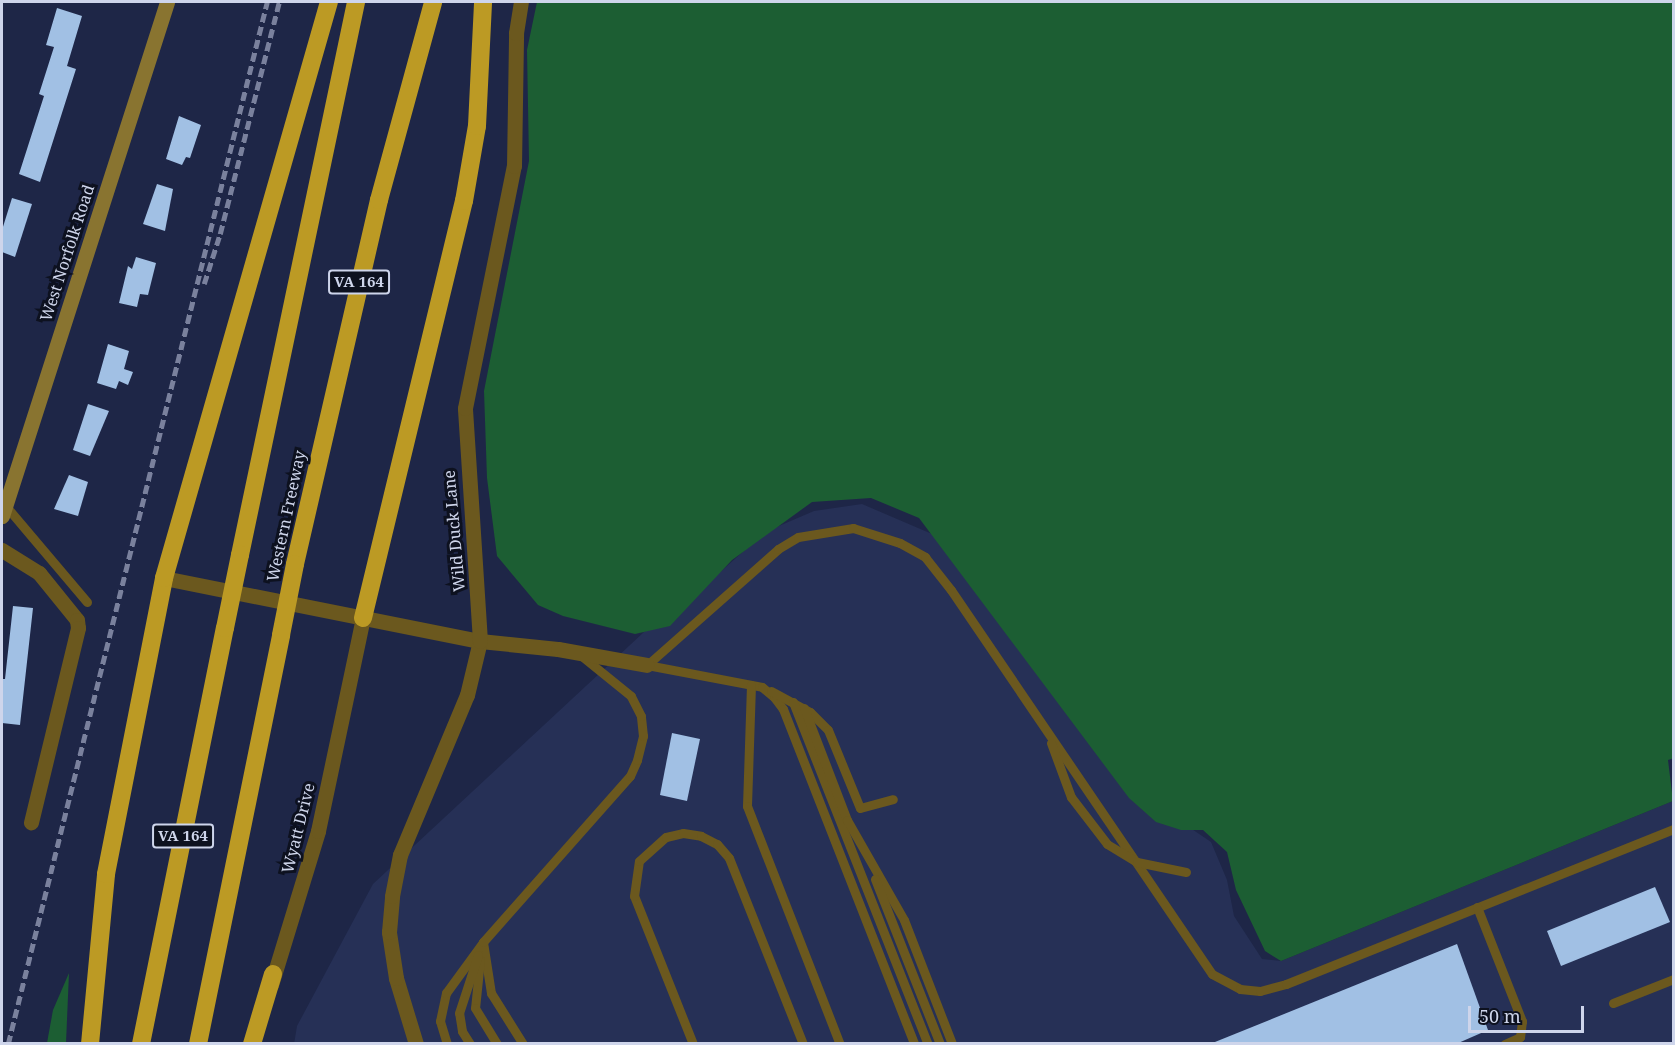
<!DOCTYPE html>
<html>
<head>
<meta charset="utf-8">
<style>
	body { margin:0 }
	#map { position:relative; width:1675px; height:1045px; overflow:hidden; background:#1e2647; font-family:"Noto Serif",serif }
	div>[style] { position:absolute }
	.built>* { inset:0; background:#263056 }
	.forest>* { inset:0; background:#1c5e33 }
	.building>* { inset:0; background:#a1c0e4 }
	.lane>* { height:9px; margin:-4.5px; padding:0 4.5px; transform-origin:4.5px; border-radius:4.5px; background:#6b581e }
	.street>* { height:15px; margin:-7.5px; padding:0 7.5px; transform-origin:7.5px; border-radius:7.5px; background:#6b581e }
	.secondary>* { height:15px; margin:-7.5px; padding:0 7.5px; transform-origin:7.5px; border-radius:7.5px; background:#897430 }
	.highway>* { height:18px; margin:-9px; padding:0 9px; transform-origin:9px; border-radius:9px; background:#bc9a24 }
	.rail>* { height:4.5px; margin-top:-2.25px; transform-origin:0; background:repeating-linear-gradient(90deg,#7a819d 0 9px,transparent 0 13.5px) }
	.highway-bridge>* { height:18px; margin:-9px; padding:0 9px; transform-origin:9px; border-radius:9px; background:#bc9a24 }
	span { translate:-50% -50%; white-space:nowrap; text-align:center; line-height:1.15; -webkit-text-stroke:6px #0d111f; paint-order:stroke }
	.shield-label span { padding:2px 4px; background:#0d111f; border:2px solid; border-radius:4px; -webkit-text-stroke-width:0 }
	.shield-label { font-size:15px; color:#ced5eb; font-weight:700 }
	.street-label { font-size:16px; color:#ced5eb }
	.frame { position:absolute; inset:0; border:3px solid #ced5eb; pointer-events:none }
	.scale { position:absolute; left:1468px; top:1006px; width:116px; height:27px; box-sizing:border-box; border:3px solid #ced5eb; border-top:0; padding-left:8px; font-size:18px; line-height:21px; white-space:nowrap; color:#ced5eb; -webkit-text-stroke:4px #0d111f; paint-order:stroke }
</style>
</head>
<body>
<div id="map">
	<div class="built">
		<div style="clip-path:polygon(862px 504px,939px 537px,1177px 819px,1211px 842px,1227px 880px,1234px 916px,1262px 959px,1281px 961px,1673px 801px,1673px 1043px,294px 1044px,297px 1026px,373px 884px,644px 632px,672px 615px,765px 532px,814px 511px)"></div>
	</div>
	<div class="forest">
		<div style="clip-path:polygon(537px 2px,1673px 2px,1674px 758px,1668px 760px,1673px 801px,1281px 961px,1265px 951px,1236px 890px,1227px 852px,1203px 830px,1181px 830px,1156px 822px,1129px 798px,919px 518px,871px 498px,812px 502px,732px 560px,670px 626px,635px 634px,563px 616px,538px 605px,497px 556px,487px 478px,484px 391px,529px 161px,527px 50px)"></div>
		<div style="clip-path:polygon(69px 973px,66px 1043px,47px 1043px,53px 1010px)"></div>
	</div>
	<div class="building">
		<div style="clip-path:polygon(57px 8px,82px 16px,67px 66px,76px 69px,40px 182px,19px 174px,44px 96px,39px 94px,54px 47px,46px 45px)"></div>
		<div style="clip-path:polygon(179px 116px,201px 125px,190px 158px,186px 157px,182px 165px,166px 159px)"></div>
		<div style="clip-path:polygon(157px 184px,173px 189px,165px 231px,143px 224px)"></div>
		<div style="clip-path:polygon(12px 198px,32px 204px,15px 257px,2px 252px,2px 230px)"></div>
		<div style="clip-path:polygon(136px 257px,156px 263px,148px 295px,140px 294px,137px 307px,119px 303px,128px 266px,132px 269px)"></div>
		<div style="clip-path:polygon(108px 344px,129px 351px,124px 369px,133px 372px,128px 385px,119px 381px,116px 389px,97px 383px)"></div>
		<div style="clip-path:polygon(88px 404px,109px 411px,90px 456px,73px 450px)"></div>
		<div style="clip-path:polygon(69px 475px,88px 482px,78px 516px,54px 509px)"></div>
		<div style="clip-path:polygon(13px 606px,33px 608px,20px 725px,2px 723px,2px 679px,5px 679px)"></div>
		<div style="clip-path:polygon(672px 733px,700px 739px,687px 801px,660px 795px)"></div>
		<div style="clip-path:polygon(1655px 887px,1670px 922px,1561px 966px,1547px 931px)"></div>
		<div style="clip-path:polygon(1457px 944px,1488px 1030px,1456px 1044px,1210px 1044px)"></div>
	</div>
	<div class="lane">
		<div style="left:5px;top:505px;width:127px;rotate:49.8deg"></div>
		<div style="left:647px;top:665px;width:175px;rotate:-41.5deg"></div>
		<div style="left:778px;top:549px;width:23px;rotate:-31deg"></div>
		<div style="left:798px;top:537px;width:56px;rotate:-9.3deg"></div>
		<div style="left:853px;top:528px;width:49px;rotate:17.7deg"></div>
		<div style="left:900px;top:543px;width:29px;rotate:29deg"></div>
		<div style="left:925px;top:557px;width:42px;rotate:51.8deg"></div>
		<div style="left:951px;top:590px;width:464px;rotate:55.8deg"></div>
		<div style="left:1212px;top:974px;width:32px;rotate:28deg"></div>
		<div style="left:1240px;top:989px;width:20px;rotate:6deg"></div>
		<div style="left:1260px;top:991px;width:27px;rotate:-15deg"></div>
		<div style="left:1286px;top:984px;width:418px;rotate:-21.8deg"></div>
		<div style="left:647px;top:665px;width:117px;rotate:10.8deg"></div>
		<div style="left:762px;top:687px;width:16px;rotate:40deg"></div>
		<div style="left:774px;top:697px;width:15px;rotate:53deg"></div>
		<div style="left:783px;top:709px;width:360px;rotate:68.6deg"></div>
		<div style="left:751px;top:685px;width:121px;rotate:91.9deg"></div>
		<div style="left:747px;top:806px;width:256px;rotate:68.7deg"></div>
		<div style="left:771px;top:691px;width:44px;rotate:28.3deg"></div>
		<div style="left:810px;top:712px;width:25px;rotate:45deg"></div>
		<div style="left:828px;top:730px;width:84px;rotate:67.7deg"></div>
		<div style="left:860px;top:808px;width:34px;rotate:-15deg"></div>
		<div style="left:793px;top:702px;width:368px;rotate:68.5deg"></div>
		<div style="left:804px;top:708px;width:120px;rotate:69deg"></div>
		<div style="left:847px;top:820px;width:115px;rotate:60.3deg"></div>
		<div style="left:904px;top:920px;width:133px;rotate:68.8deg"></div>
		<div style="left:1051px;top:743px;width:58px;rotate:69.7deg"></div>
		<div style="left:1071px;top:797px;width:59px;rotate:52.5deg"></div>
		<div style="left:1107px;top:844px;width:35px;rotate:31deg"></div>
		<div style="left:1137px;top:862px;width:50px;rotate:11.5deg"></div>
		<div style="left:875px;top:879px;width:177px;rotate:68.5deg"></div>
		<div style="left:1477px;top:907px;width:123px;rotate:68.5deg"></div>
		<div style="left:1522px;top:1021px;width:16px;rotate:97deg"></div>
		<div style="left:1520px;top:1037px;width:17px;rotate:155deg"></div>
		<div style="left:483px;top:942px;width:52px;rotate:81.1deg"></div>
		<div style="left:491px;top:993px;width:60px;rotate:57.9deg"></div>
		<div style="left:480px;top:960px;width:48px;rotate:95.9deg"></div>
		<div style="left:475px;top:1008px;width:42px;rotate:58.6deg"></div>
		<div style="left:1613px;top:1003px;width:66px;rotate:-21.5deg"></div>
		<div style="left:447px;top:1044px;width:24px;rotate:-107deg"></div>
		<div style="left:440px;top:1021px;width:29px;rotate:-78deg"></div>
		<div style="left:446px;top:993px;width:63px;rotate:-54deg"></div>
		<div style="left:483px;top:942px;width:222px;rotate:-48.5deg"></div>
		<div style="left:630px;top:776px;width:17px;rotate:-66deg"></div>
		<div style="left:637px;top:760px;width:25px;rotate:-76deg"></div>
		<div style="left:643px;top:736px;width:20px;rotate:-96deg"></div>
		<div style="left:641px;top:716px;width:22px;rotate:-117deg"></div>
		<div style="left:631px;top:696px;width:62px;rotate:-140.9deg"></div>
		<div style="left:470px;top:1044px;width:15px;rotate:-122deg"></div>
		<div style="left:462px;top:1031px;width:18px;rotate:-99deg"></div>
		<div style="left:459px;top:1013px;width:61px;rotate:-71.9deg"></div>
		<div style="left:693px;top:1044px;width:159px;rotate:-111.7deg"></div>
		<div style="left:634px;top:896px;width:35px;rotate:-82deg"></div>
		<div style="left:639px;top:861px;width:36px;rotate:-42deg"></div>
		<div style="left:666px;top:837px;width:17px;rotate:-13deg"></div>
		<div style="left:683px;top:833px;width:18px;rotate:9deg"></div>
		<div style="left:701px;top:836px;width:18px;rotate:27deg"></div>
		<div style="left:717px;top:844px;width:18px;rotate:49deg"></div>
		<div style="left:729px;top:858px;width:200px;rotate:68.3deg"></div>
	</div>
	<div class="street">
		<div style="left:2px;top:550px;width:44px;rotate:31.9deg"></div>
		<div style="left:39px;top:573px;width:60px;rotate:51deg"></div>
		<div style="left:77px;top:620px;width:8px;rotate:83deg"></div>
		<div style="left:78px;top:628px;width:200px;rotate:103.6deg"></div>
		<div style="left:164px;top:578px;width:322px;rotate:11.3deg"></div>
		<div style="left:480px;top:641px;width:78px;rotate:5.9deg"></div>
		<div style="left:558px;top:649px;width:90px;rotate:10.2deg"></div>
		<div style="left:271px;top:985px;width:161px;rotate:-73deg"></div>
		<div style="left:318px;top:831px;width:218px;rotate:-78.1deg"></div>
		<div style="left:416px;top:1044px;width:69px;rotate:-106.9deg"></div>
		<div style="left:396px;top:978px;width:47px;rotate:-98.7deg"></div>
		<div style="left:389px;top:932px;width:36px;rotate:-85deg"></div>
		<div style="left:392px;top:896px;width:42px;rotate:-79deg"></div>
		<div style="left:400px;top:855px;width:173px;rotate:-67.3deg"></div>
		<div style="left:467px;top:695px;width:56px;rotate:-76.5deg"></div>
		<div style="left:480px;top:641px;width:233px;rotate:-93.7deg"></div>
		<div style="left:465px;top:408px;width:247px;rotate:-78.6deg"></div>
		<div style="left:514px;top:166px;width:133px;rotate:-89.1deg"></div>
		<div style="left:516px;top:33px;width:31px;rotate:-81deg"></div>
	</div>
	<div class="secondary">
		<div style="left:2px;top:516px;width:540px;rotate:-72.2deg"></div>
	</div>
	<div class="highway">
		<div style="left:240px;top:555px;width:565px;rotate:-78.15deg"></div>
		<div style="left:295px;top:564px;width:374px;rotate:-77deg"></div>
		<div style="left:379px;top:200px;width:205px;rotate:-74.7deg"></div>
		<div style="left:363px;top:618px;width:429px;rotate:-76.4deg"></div>
		<div style="left:464px;top:201px;width:76px;rotate:-80.2deg"></div>
		<div style="left:477px;top:126px;width:124px;rotate:-87.2deg"></div>
		<div style="left:90px;top:1044px;width:171px;rotate:-84.6deg"></div>
		<div style="left:106px;top:874px;width:302px;rotate:-78.9deg"></div>
		<div style="left:164px;top:578px;width:599px;rotate:-74.02deg"></div>
		<div style="left:141px;top:1044px;width:424px;rotate:-78.6deg"></div>
		<div style="left:198px;top:1044px;width:417px;rotate:-78.5deg"></div>
		<div style="left:252px;top:1044px;width:73px;rotate:-73.3deg"></div>
	</div>
	<div class="rail">
		<div style="left:204px;top:284px;width:52px;rotate:-72.3deg"></div>
		<div style="left:220px;top:234px;width:239px;rotate:-75.7deg"></div>
		<div style="left:8px;top:1044px;width:1074px;rotate:-76.04deg"></div>
	</div>
	<div class="highway-bridge">
		<div style="left:225px;top:628px;width:75px;rotate:-78.4deg"></div>
		<div style="left:281px;top:635px;width:72px;rotate:-78.8deg"></div>
	</div>
	<div class="shield-label">
		<span style="left:359px;top:282px">VA 164</span>
		<span style="left:183px;top:836px">VA 164</span>
	</div>
	<div class="street-label">
		<span style="left:67px;top:253px;rotate:-72deg">West Norfolk Road</span>
		<span style="left:286px;top:516px;rotate:-78deg">Western Freeway</span>
		<span style="left:454px;top:531px;rotate:-95deg">Wild Duck Lane</span>
		<span style="left:298px;top:828px;rotate:-76deg">Wyatt Drive</span>
	</div>
	<div class="frame"></div>
	<div class="scale">50 m</div>
</div>
</body>
</html>
